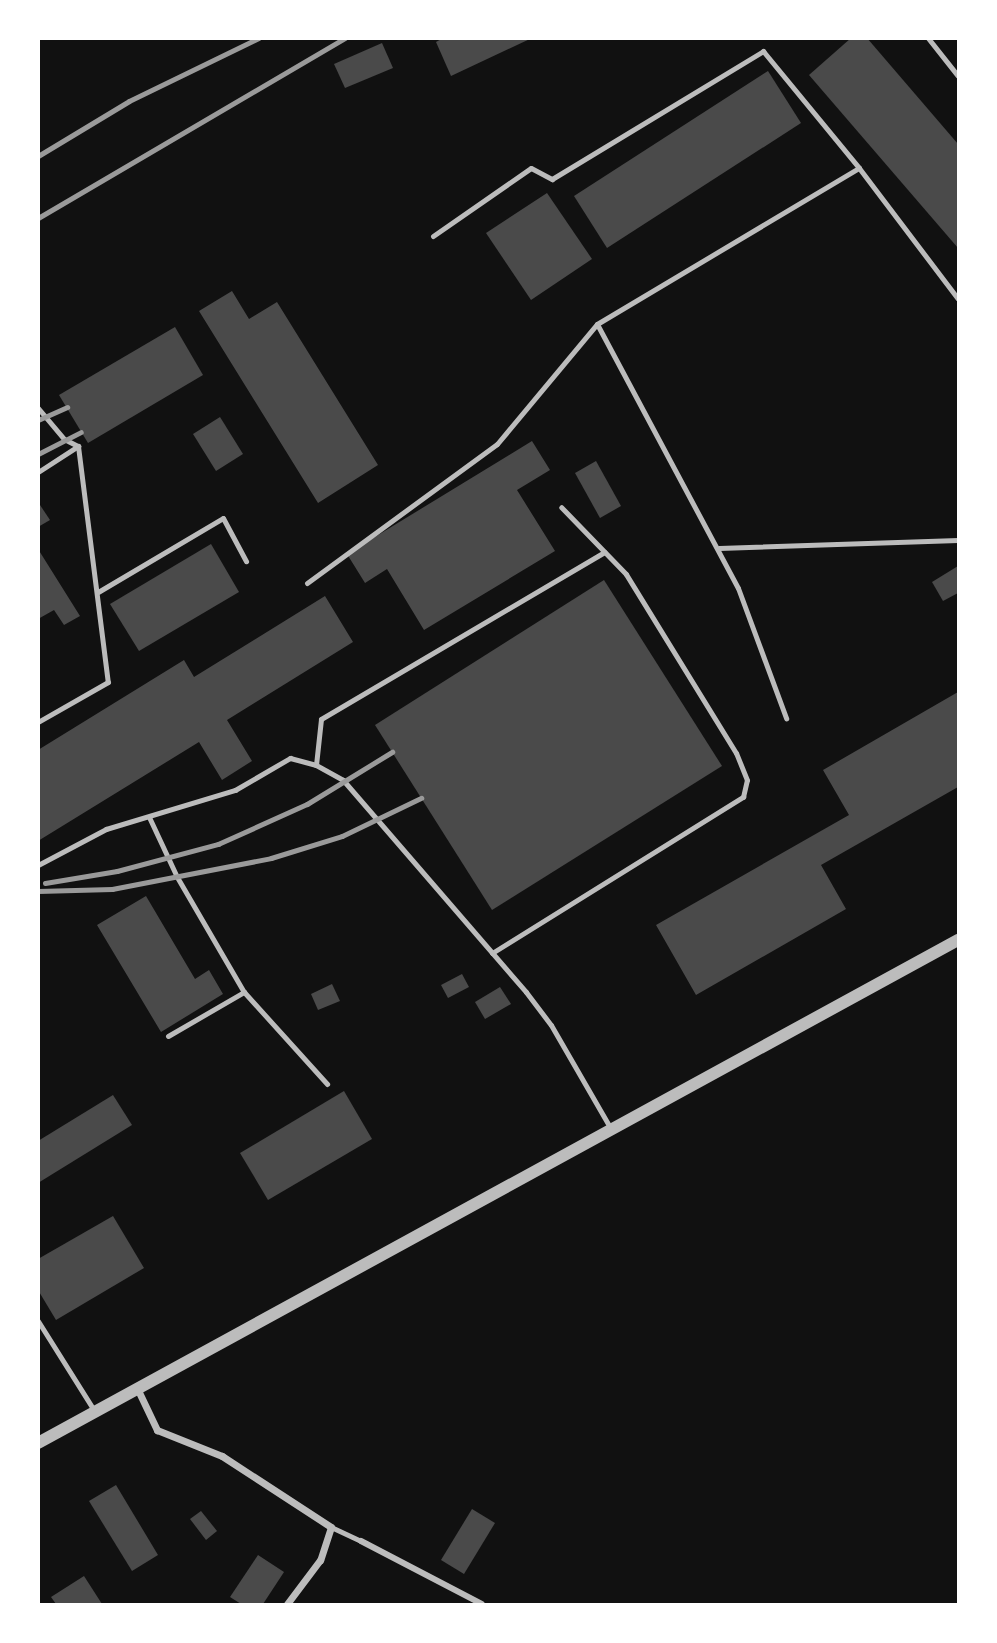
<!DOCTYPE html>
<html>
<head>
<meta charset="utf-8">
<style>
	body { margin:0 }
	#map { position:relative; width:997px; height:1643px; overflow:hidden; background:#111; font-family:"Alegreya Sans",sans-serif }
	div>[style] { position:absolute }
	.building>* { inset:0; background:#4a4a4a }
	.service>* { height:5px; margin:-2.5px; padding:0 2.5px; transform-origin:2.5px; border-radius:2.5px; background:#bcbcbc }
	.pedestrian>* { height:6px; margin:-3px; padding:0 3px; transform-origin:3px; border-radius:3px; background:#bcbcbc }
	.minor>* { height:7px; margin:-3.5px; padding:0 3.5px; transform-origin:3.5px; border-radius:3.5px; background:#bcbcbc }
	.tertiary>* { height:12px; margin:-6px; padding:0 6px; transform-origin:6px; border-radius:6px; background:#bcbcbc }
	.rail>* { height:5px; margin:-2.5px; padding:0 2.5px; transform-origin:2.5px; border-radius:2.5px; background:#9a9a9a }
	span { translate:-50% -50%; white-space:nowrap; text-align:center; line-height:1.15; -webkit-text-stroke:7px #fff; paint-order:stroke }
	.frame { position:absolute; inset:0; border:40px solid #fff; pointer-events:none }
</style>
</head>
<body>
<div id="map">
	<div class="building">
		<div style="clip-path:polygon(443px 38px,532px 38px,451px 76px,436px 42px)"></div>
		<div style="clip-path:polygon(851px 38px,867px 38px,958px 144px,958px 248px,809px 75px)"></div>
		<div style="clip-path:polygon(382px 43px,393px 68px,345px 88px,334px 64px)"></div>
		<div style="clip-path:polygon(768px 71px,801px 123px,607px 248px,574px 196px)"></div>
		<div style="clip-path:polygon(547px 193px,592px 259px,531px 300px,486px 233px)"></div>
		<div style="clip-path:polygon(232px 291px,249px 319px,277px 302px,378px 465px,318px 503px,199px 311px)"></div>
		<div style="clip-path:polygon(175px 327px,203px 375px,88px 443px,59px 395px)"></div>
		<div style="clip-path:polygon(220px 417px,243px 454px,216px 471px,193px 434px)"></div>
		<div style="clip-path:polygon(532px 441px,550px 470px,517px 490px,555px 551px,424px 630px,387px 569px,365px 583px,347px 554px)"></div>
		<div style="clip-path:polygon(596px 461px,621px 506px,600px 518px,575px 473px)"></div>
		<div style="clip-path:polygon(38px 502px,50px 520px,38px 527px)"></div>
		<div style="clip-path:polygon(211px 544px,239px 592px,139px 651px,110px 604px)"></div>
		<div style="clip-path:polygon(38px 549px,80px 616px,64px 625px,54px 610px,38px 619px)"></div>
		<div style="clip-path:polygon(958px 566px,958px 593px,943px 601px,932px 582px)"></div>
		<div style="clip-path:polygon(604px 580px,722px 766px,492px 910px,375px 725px)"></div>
		<div style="clip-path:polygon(325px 596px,353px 642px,227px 720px,252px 761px,222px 780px,199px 742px,38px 841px,38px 750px,184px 660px,194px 677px)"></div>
		<div style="clip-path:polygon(958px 692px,958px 787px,821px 865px,846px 909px,696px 995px,656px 925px,849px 815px,823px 770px)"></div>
		<div style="clip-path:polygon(146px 896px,195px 979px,209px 970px,223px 994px,161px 1032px,97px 925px)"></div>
		<div style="clip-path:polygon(462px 974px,469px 987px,448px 998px,441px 985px)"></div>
		<div style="clip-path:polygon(332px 984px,340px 1001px,318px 1010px,311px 994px)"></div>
		<div style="clip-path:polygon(500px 987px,511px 1004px,485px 1019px,475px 1002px)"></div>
		<div style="clip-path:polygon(344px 1091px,372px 1139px,268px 1200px,240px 1153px)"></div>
		<div style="clip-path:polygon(113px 1095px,132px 1125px,38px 1183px,38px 1141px)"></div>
		<div style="clip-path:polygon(113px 1216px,144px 1268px,56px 1320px,38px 1290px,38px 1259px)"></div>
		<div style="clip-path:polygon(116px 1485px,158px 1555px,132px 1571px,89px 1501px)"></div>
		<div style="clip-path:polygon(472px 1509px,495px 1523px,464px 1574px,441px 1560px)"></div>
		<div style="clip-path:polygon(201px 1511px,217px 1531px,206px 1540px,190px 1519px)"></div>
		<div style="clip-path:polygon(258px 1555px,284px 1572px,263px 1604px,241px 1604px,230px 1597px)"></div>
		<div style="clip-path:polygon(84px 1576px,102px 1604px,56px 1604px,51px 1597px)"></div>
	</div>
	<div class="service">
		<div style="left:928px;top:38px;width:48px;rotate:51.7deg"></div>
		<div style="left:433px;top:236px;width:119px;rotate:-34.8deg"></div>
		<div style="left:531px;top:168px;width:24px;rotate:28deg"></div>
		<div style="left:552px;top:179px;width:247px;rotate:-31.2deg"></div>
		<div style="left:763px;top:51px;width:151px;rotate:50.6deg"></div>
		<div style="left:597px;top:324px;width:299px;rotate:61.9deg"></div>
		<div style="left:738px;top:588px;width:139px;rotate:69.7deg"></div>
		<div style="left:38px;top:408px;width:40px;rotate:50deg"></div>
		<div style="left:64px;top:439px;width:16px;rotate:27deg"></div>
		<div style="left:78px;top:446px;width:238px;rotate:82.8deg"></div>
		<div style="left:108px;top:682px;width:81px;rotate:150.3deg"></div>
		<div style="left:38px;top:472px;width:48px;rotate:-33deg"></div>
		<div style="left:719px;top:548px;width:239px;rotate:-1.9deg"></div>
		<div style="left:307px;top:583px;width:235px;rotate:-36.2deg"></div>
		<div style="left:497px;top:444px;width:156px;rotate:-50.2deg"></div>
		<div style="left:597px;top:324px;width:305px;rotate:-30.8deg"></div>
		<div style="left:859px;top:168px;width:164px;rotate:52.9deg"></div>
		<div style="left:98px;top:592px;width:145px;rotate:-30.6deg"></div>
		<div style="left:223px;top:518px;width:49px;rotate:61.9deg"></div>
		<div style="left:316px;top:765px;width:46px;rotate:-83.8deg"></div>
		<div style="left:321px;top:719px;width:329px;rotate:-30.5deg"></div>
		<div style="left:149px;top:817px;width:66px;rotate:65deg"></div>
		<div style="left:177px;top:877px;width:133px;rotate:59.8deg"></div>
		<div style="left:244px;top:992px;width:124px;rotate:47.9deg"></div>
		<div style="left:38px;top:865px;width:77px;rotate:-27.9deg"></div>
		<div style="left:106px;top:829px;width:135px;rotate:-16.8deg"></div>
		<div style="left:235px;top:790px;width:64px;rotate:-30.2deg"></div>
		<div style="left:290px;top:758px;width:27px;rotate:15deg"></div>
		<div style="left:316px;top:765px;width:31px;rotate:29deg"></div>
		<div style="left:343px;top:780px;width:280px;rotate:49.2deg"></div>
		<div style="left:526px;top:992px;width:41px;rotate:52.9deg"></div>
		<div style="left:551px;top:1025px;width:120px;rotate:60deg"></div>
		<div style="left:492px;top:953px;width:296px;rotate:-31.9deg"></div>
		<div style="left:743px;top:797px;width:17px;rotate:-77deg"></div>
		<div style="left:747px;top:780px;width:29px;rotate:-112deg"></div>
		<div style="left:736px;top:753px;width:210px;rotate:-121.6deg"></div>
		<div style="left:626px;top:574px;width:93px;rotate:-134.1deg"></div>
		<div style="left:168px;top:1036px;width:88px;rotate:-30.1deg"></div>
		<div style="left:38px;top:1321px;width:107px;rotate:57.9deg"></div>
		<div style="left:331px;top:1527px;width:33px;rotate:25deg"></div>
	</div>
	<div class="pedestrian">
		<div style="left:361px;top:1541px;width:136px;rotate:27.5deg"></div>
	</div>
	<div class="minor">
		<div style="left:137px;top:1388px;width:47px;rotate:64.5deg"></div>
		<div style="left:157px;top:1430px;width:70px;rotate:21.8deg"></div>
		<div style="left:222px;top:1456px;width:130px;rotate:33.1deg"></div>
		<div style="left:331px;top:1527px;width:35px;rotate:108deg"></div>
		<div style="left:320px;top:1560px;width:55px;rotate:126.9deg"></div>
	</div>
	<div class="tertiary">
		<div style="left:38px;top:1443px;width:1049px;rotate:-28.67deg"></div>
	</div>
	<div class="rail">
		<div style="left:38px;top:156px;width:106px;rotate:-31.1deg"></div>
		<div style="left:129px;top:101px;width:144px;rotate:-25.9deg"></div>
		<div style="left:38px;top:218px;width:356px;rotate:-30.4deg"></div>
		<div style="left:38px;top:420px;width:32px;rotate:-24deg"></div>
		<div style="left:38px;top:454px;width:48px;rotate:-27.1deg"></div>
		<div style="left:45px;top:883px;width:73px;rotate:-9.5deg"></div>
		<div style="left:117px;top:871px;width:105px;rotate:-15deg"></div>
		<div style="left:218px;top:844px;width:98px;rotate:-24.2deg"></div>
		<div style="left:307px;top:804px;width:100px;rotate:-31.5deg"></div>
		<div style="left:38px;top:891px;width:74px;rotate:-1.5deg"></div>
		<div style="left:112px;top:889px;width:162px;rotate:-11deg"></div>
		<div style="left:271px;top:858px;width:74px;rotate:-17.2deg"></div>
		<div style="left:342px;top:836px;width:88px;rotate:-25.7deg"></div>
	</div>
	<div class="frame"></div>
</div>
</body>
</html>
